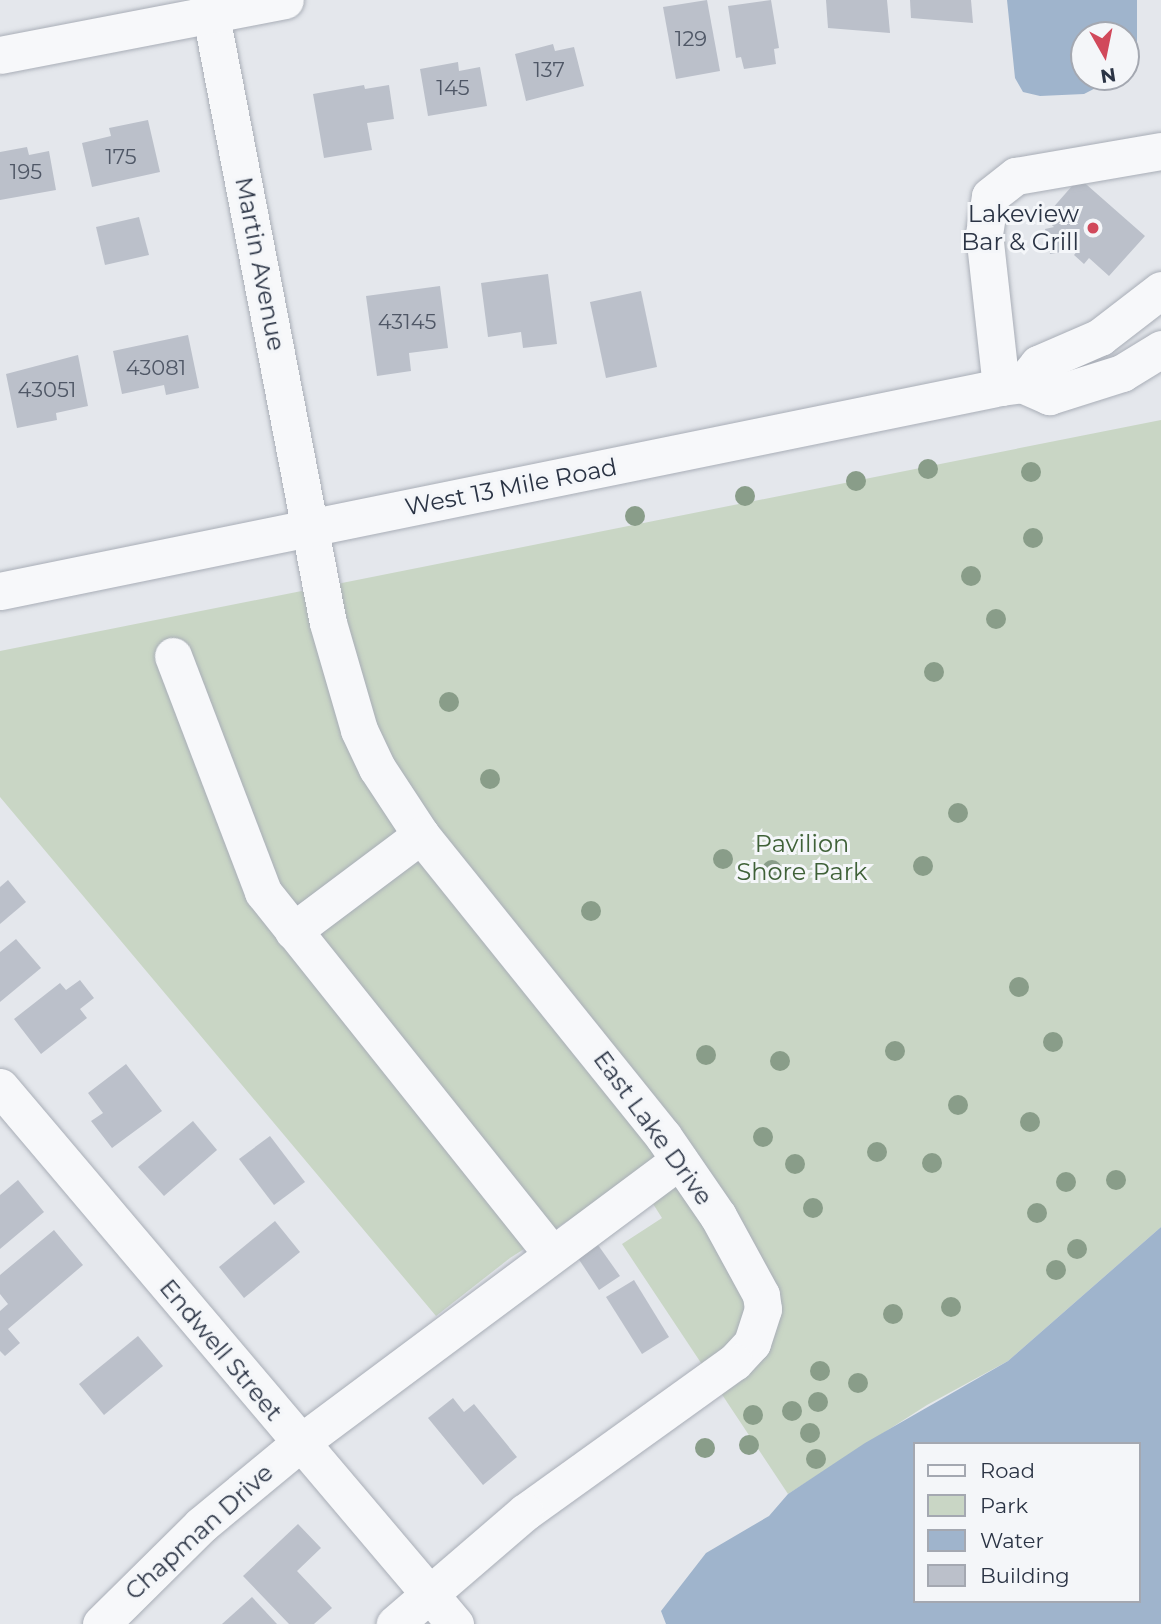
<!DOCTYPE html>
<html>
<head>
<meta charset="utf-8">
<style>
	body { margin:0 }
	#map { position:relative; width:1161px; height:1624px; overflow:hidden; background:#e4e7ec; font-family:Montserrat,sans-serif }
	div>[style] { position:absolute }
	.green>* { inset:0; background:#c9d6c5 }
	.water>* { inset:0; background:#9fb4cc }
	.building>* { inset:0; background:#bbc0ca }
	.roads { filter:drop-shadow(0 0 2px #a9aeb7) drop-shadow(0 0 2px #a9aeb7) }
	.minor>* { height:37px; margin:-18.5px; padding:0 18.5px; transform-origin:18.5px; border-radius:18.5px; background:#f7f8fa }
	.trees>* { width:20px; height:20px; margin:-10px; border-radius:50%; background:#899d89 }
	.dots>* { width:19px; height:19px; translate:-50% -50%; box-sizing:border-box; border:4px solid #f4f6f9; border-radius:50% }
	span { translate:-50% -50%; white-space:nowrap; text-align:center; line-height:1.15; -webkit-text-stroke:6px #f4f6f9; paint-order:stroke }
	.number-label { font-size:21px; color:#4f5766 }
	.number-label span { -webkit-text-stroke-width:0 }
	.poi-label { font-size:24px; color:#2b3445 }
	.right { translate:-100% -50%; text-align:right }
	.street-label { font-size:24px; color:#2b3445 }
	.park-label { font-size:24px; color:#3f6138 }
	.legend { position:absolute; left:913px; top:1442px; width:228px; height:161px; box-sizing:border-box; background:#f4f6f9; border:2px solid #a4a8b1; margin:0; padding:9px 12px; list-style:none; font-size:21px; color:#2b3445 }
	.legend li { display:flex; align-items:center; gap:14px; height:35px }
	.legend b { width:35px; border:2px solid #a4a8b1 }
	.north { position:absolute; left:1070px; top:21px; width:70px; height:70px; box-sizing:border-box; background:#f4f6f9; border:2px solid #a4a8b1; border-radius:50%; rotate:171deg; font-size:19px; font-weight:700; line-height:28px; text-align:center; color:#2b3445 }
	.north::after { content:''; display:block; margin:auto; width:24px; height:32px; background:#d1495b; clip-path:polygon(50% 0,100% 100%,50% 72%,0 100%) }
</style>
</head>
<body>
<div id="map">
	<div class="green">
		<div style="clip-path:polygon(1161px 420px,1161px 1227px,1008px 1361px,927px 1405px,788px 1494px,622px 1244px,662px 1218px,636px 1177px,510px 1258px,436px 1316px,0 797px,0 651px)"></div>
	</div>
	<div class="water">
		<div style="clip-path:polygon(1007px 0,1137px 0,1137px 55px,1126px 68px,1126px 35px,1084px 35px,1084px 77px,1117px 77px,1084px 94px,1040px 96px,1023px 92px,1015px 78px)"></div>
		<div style="clip-path:polygon(evenodd,1161px 1227px,1161px 1624px,666px 1624px,661px 1611px,706px 1553px,769px 1516px,788px 1494px,865px 1443px,1008px 1361px,1161px 1227px,914px 1444px,1138px 1444px,1138px 1601px,914px 1601px,914px 1444px)"></div>
	</div>
	<div class="building">
		<div style="clip-path:polygon(707px 0,720px 71px,676px 79px,663px 7px)"></div>
		<div style="clip-path:polygon(771px 0,779px 48px,774px 49px,776px 64px,744px 69px,741px 57px,736px 58px,728px 6px)"></div>
		<div style="clip-path:polygon(826px 0,887px 0,890px 33px,828px 28px)"></div>
		<div style="clip-path:polygon(910px 0,971px 0,973px 23px,911px 18px)"></div>
		<div style="clip-path:polygon(553px 44px,555px 51px,574px 47px,584px 86px,526px 101px,515px 54px)"></div>
		<div style="clip-path:polygon(458px 62px,459px 71px,480px 67px,487px 106px,428px 116px,420px 69px)"></div>
		<div style="clip-path:polygon(364px 85px,365px 89px,389px 85px,394px 119px,367px 123px,372px 150px,324px 158px,313px 94px)"></div>
		<div style="clip-path:polygon(148px 120px,160px 172px,92px 187px,82px 143px,111px 136px,109px 128px)"></div>
		<div style="clip-path:polygon(27px 147px,29px 155px,49px 151px,56px 190px,0 200px,0 152px)"></div>
		<div style="clip-path:polygon(1079px 178px,1145px 236px,1109px 276px,1089px 258px,1084px 264px,1074px 255px,1079px 249px,1050px 254px,1045px 229px,1054px 227px,1044px 218px)"></div>
		<div style="clip-path:polygon(139px 217px,149px 255px,105px 265px,96px 227px)"></div>
		<div style="clip-path:polygon(548px 274px,557px 344px,523px 348px,521px 332px,488px 337px,481px 283px)"></div>
		<div style="clip-path:polygon(440px 286px,448px 348px,409px 353px,411px 371px,377px 376px,366px 296px)"></div>
		<div style="clip-path:polygon(641px 291px,657px 367px,606px 378px,590px 302px)"></div>
		<div style="clip-path:polygon(188px 335px,199px 388px,166px 395px,164px 385px,122px 394px,113px 351px)"></div>
		<div style="clip-path:polygon(78px 355px,88px 406px,56px 413px,57px 420px,17px 428px,6px 374px)"></div>
		<div style="clip-path:polygon(8px 880px,26px 902px,0 924px,0 887px)"></div>
		<div style="clip-path:polygon(16px 939px,41px 968px,0 1002px,0 952px)"></div>
		<div style="clip-path:polygon(80px 980px,94px 998px,80px 1009px,87px 1018px,41px 1054px,14px 1019px,60px 983px,66px 990px)"></div>
		<div style="clip-path:polygon(126px 1064px,162px 1111px,112px 1148px,91px 1121px,103px 1113px,88px 1093px)"></div>
		<div style="clip-path:polygon(193px 1121px,217px 1150px,164px 1196px,138px 1167px)"></div>
		<div style="clip-path:polygon(270px 1136px,305px 1182px,274px 1205px,239px 1159px)"></div>
		<div style="clip-path:polygon(18px 1180px,44px 1212px,0 1249px,0 1195px)"></div>
		<div style="clip-path:polygon(275px 1221px,300px 1252px,244px 1298px,219px 1267px)"></div>
		<div style="clip-path:polygon(54px 1230px,83px 1265px,8px 1329px,20px 1343px,5px 1356px,0 1351px,0 1311px,8px 1304px,0 1294px,0 1275px)"></div>
		<div style="clip-path:polygon(598px 1245px,620px 1276px,599px 1290px,578px 1258px)"></div>
		<div style="clip-path:polygon(634px 1280px,669px 1337px,642px 1354px,606px 1297px)"></div>
		<div style="clip-path:polygon(138px 1336px,163px 1366px,104px 1415px,79px 1384px)"></div>
		<div style="clip-path:polygon(453px 1398px,464px 1412px,474px 1404px,517px 1457px,483px 1485px,428px 1418px)"></div>
		<div style="clip-path:polygon(298px 1524px,321px 1548px,297px 1571px,332px 1608px,314px 1624px,289px 1624px,243px 1576px)"></div>
		<div style="clip-path:polygon(252px 1597px,277px 1624px,222px 1624px)"></div>
	</div>
	<div class="roads">
		<div class="minor">
			<div style="left:208px;top:0;width:634px;rotate:79.1deg"></div>
			<div style="left:328px;top:623px;width:111px;rotate:73.8deg"></div>
			<div style="left:359px;top:730px;width:42px;rotate:64.7deg"></div>
			<div style="left:377px;top:768px;width:80px;rotate:56.7deg"></div>
			<div style="left:421px;top:835px;width:386px;rotate:51.2deg"></div>
			<div style="left:663px;top:1136px;width:97px;rotate:55.5deg"></div>
			<div style="left:718px;top:1216px;width:90px;rotate:61.4deg"></div>
			<div style="left:761px;top:1295px;width:14px;rotate:82deg"></div>
			<div style="left:763px;top:1309px;width:36px;rotate:108deg"></div>
			<div style="left:752px;top:1343px;width:26px;rotate:133deg"></div>
			<div style="left:734px;top:1362px;width:257px;rotate:144.3deg"></div>
			<div style="left:525px;top:1512px;width:172px;rotate:139.3deg"></div>
			<div style="left:0;top:55px;width:290px;rotate:-10.9deg"></div>
			<div style="left:1022px;top:384px;width:26px;rotate:-51deg"></div>
			<div style="left:1038px;top:364px;width:68px;rotate:-23.5deg"></div>
			<div style="left:1100px;top:337px;width:77px;rotate:-37.6deg"></div>
			<div style="left:1001px;top:387px;width:154px;rotate:-96.3deg"></div>
			<div style="left:984px;top:234px;width:38px;rotate:-81deg"></div>
			<div style="left:990px;top:196px;width:33px;rotate:-38deg"></div>
			<div style="left:1016px;top:176px;width:147px;rotate:-9.8deg"></div>
			<div style="left:0;top:591px;width:1022px;rotate:-11.52deg"></div>
			<div style="left:1001px;top:387px;width:21px;rotate:-8deg"></div>
			<div style="left:1022px;top:384px;width:30px;rotate:24deg"></div>
			<div style="left:1049px;top:396px;width:77px;rotate:-17.5deg"></div>
			<div style="left:1122px;top:373px;width:46px;rotate:-31.6deg"></div>
			<div style="left:173px;top:656px;width:253px;rotate:69.1deg"></div>
			<div style="left:263px;top:892px;width:462px;rotate:51.4deg"></div>
			<div style="left:293px;top:931px;width:160px;rotate:-36.9deg"></div>
			<div style="left:0;top:1087px;width:704px;rotate:49.73deg"></div>
			<div style="left:101px;top:1624px;width:141px;rotate:-44.7deg"></div>
			<div style="left:201px;top:1525px;width:129px;rotate:-39.6deg"></div>
			<div style="left:300px;top:1443px;width:473px;rotate:-36.7deg"></div>
		</div>
	</div>
	<div class="trees">
		<div style="left:928px;top:469px"></div>
		<div style="left:1031px;top:472px"></div>
		<div style="left:856px;top:481px"></div>
		<div style="left:745px;top:496px"></div>
		<div style="left:635px;top:516px"></div>
		<div style="left:1033px;top:538px"></div>
		<div style="left:971px;top:576px"></div>
		<div style="left:996px;top:619px"></div>
		<div style="left:934px;top:672px"></div>
		<div style="left:449px;top:702px"></div>
		<div style="left:490px;top:779px"></div>
		<div style="left:958px;top:813px"></div>
		<div style="left:723px;top:859px"></div>
		<div style="left:923px;top:866px"></div>
		<div style="left:772px;top:870px"></div>
		<div style="left:591px;top:911px"></div>
		<div style="left:1019px;top:987px"></div>
		<div style="left:1053px;top:1042px"></div>
		<div style="left:895px;top:1051px"></div>
		<div style="left:706px;top:1055px"></div>
		<div style="left:780px;top:1061px"></div>
		<div style="left:958px;top:1105px"></div>
		<div style="left:1030px;top:1122px"></div>
		<div style="left:763px;top:1137px"></div>
		<div style="left:877px;top:1152px"></div>
		<div style="left:932px;top:1163px"></div>
		<div style="left:795px;top:1164px"></div>
		<div style="left:1116px;top:1180px"></div>
		<div style="left:1066px;top:1182px"></div>
		<div style="left:813px;top:1208px"></div>
		<div style="left:1037px;top:1213px"></div>
		<div style="left:1077px;top:1249px"></div>
		<div style="left:1056px;top:1270px"></div>
		<div style="left:951px;top:1307px"></div>
		<div style="left:893px;top:1314px"></div>
		<div style="left:820px;top:1371px"></div>
		<div style="left:858px;top:1383px"></div>
		<div style="left:818px;top:1402px"></div>
		<div style="left:792px;top:1411px"></div>
		<div style="left:753px;top:1415px"></div>
		<div style="left:810px;top:1433px"></div>
		<div style="left:749px;top:1445px"></div>
		<div style="left:705px;top:1448px"></div>
		<div style="left:816px;top:1459px"></div>
	</div>
	<div class="dots">
		<div style="left:1093px;top:228px;background:#d1495b"></div>
	</div>
	<div class="number-label">
		<span style="left:691px;top:39px">129</span>
		<span style="left:549px;top:70px">137</span>
		<span style="left:453px;top:88px">145</span>
		<span style="left:121px;top:157px">175</span>
		<span style="left:26px;top:172px">195</span>
		<span style="left:407px;top:322px">43145</span>
		<span style="left:156px;top:368px">43081</span>
		<span style="left:47px;top:390px">43051</span>
	</div>
	<div class="poi-label">
		<span class="right" style="left:1079px;top:228px">Lakeview<br>Bar &amp; Grill</span>
	</div>
	<div class="street-label">
		<span style="left:260px;top:264px;rotate:79deg">Martin Avenue</span>
		<span style="left:511px;top:487px;rotate:-11deg">West 13 Mile Road</span>
		<span style="left:653px;top:1128px;rotate:54deg">East Lake Drive</span>
		<span style="left:221px;top:1350px;rotate:50deg">Endwell Street</span>
		<span style="left:199px;top:1532px;rotate:-42deg">Chapman Drive</span>
	</div>
	<div class="park-label">
		<span style="left:802px;top:858px">Pavilion<br>Shore Park</span>
	</div>
	<ul class="legend">
	<li><b style="height:9px;background:#f7f8fa"></b>Road</li>
	<li><b style="height:19px;background:#c9d6c5"></b>Park</li>
	<li><b style="height:19px;background:#9fb4cc"></b>Water</li>
	<li><b style="height:19px;background:#bbc0ca"></b>Building</li>
	</ul>
	<div class="north">N</div>
</div>
</body>
</html>
